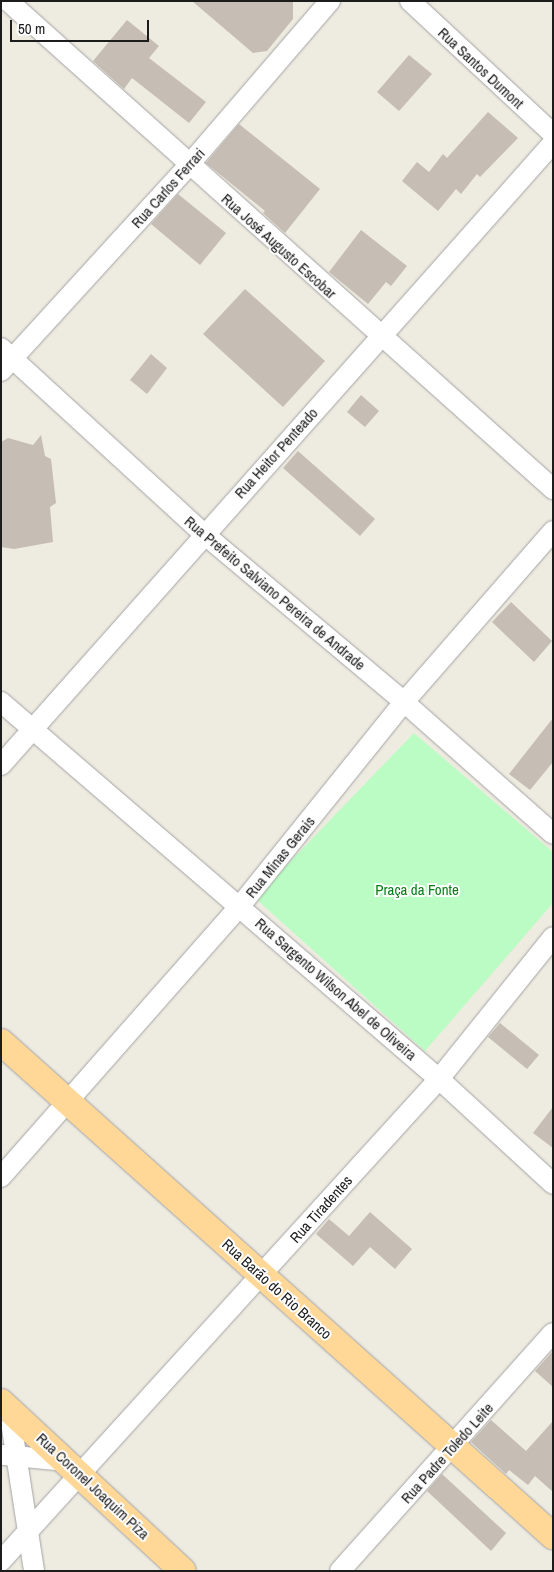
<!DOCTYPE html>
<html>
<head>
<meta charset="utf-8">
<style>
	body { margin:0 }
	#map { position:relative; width:554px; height:1572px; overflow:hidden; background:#eeebe1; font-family:"Archivo Narrow",sans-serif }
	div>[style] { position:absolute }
	.park>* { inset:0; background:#bafcc3 }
	.building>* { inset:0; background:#c6bdb4 }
	.roads { filter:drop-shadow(0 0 1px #a3a3a3) drop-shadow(0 0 1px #a3a3a3) }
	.minor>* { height:20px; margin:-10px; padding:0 10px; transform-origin:10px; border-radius:10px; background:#fff }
	.major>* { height:26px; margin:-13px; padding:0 13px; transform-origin:13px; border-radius:13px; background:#ffd796 }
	span { translate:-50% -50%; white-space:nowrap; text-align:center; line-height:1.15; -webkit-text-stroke:4px #fff; paint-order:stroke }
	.street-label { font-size:15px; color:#1c1c1c }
	.park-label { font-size:15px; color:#057f16 }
	.frame { position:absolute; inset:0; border:2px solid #1c1c1c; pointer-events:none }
	.scale { position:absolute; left:10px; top:20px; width:139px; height:22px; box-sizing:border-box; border:2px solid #1c1c1c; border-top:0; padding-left:6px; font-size:15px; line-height:18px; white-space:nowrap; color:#1c1c1c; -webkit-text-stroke:4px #fff; paint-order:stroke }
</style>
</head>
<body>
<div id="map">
	<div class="park">
		<div style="clip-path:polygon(414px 733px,553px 852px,553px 903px,425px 1051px,255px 898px)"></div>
	</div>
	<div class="building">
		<div style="clip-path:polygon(192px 1px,293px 1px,293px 19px,267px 51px,253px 53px)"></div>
		<div style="clip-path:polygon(127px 20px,159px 46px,149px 58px,206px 102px,189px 123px,132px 78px,124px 89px,93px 61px)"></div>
		<div style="clip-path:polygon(409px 55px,432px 74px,399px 111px,377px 92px)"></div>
		<div style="clip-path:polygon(488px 112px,518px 138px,480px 177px,477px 174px,461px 194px,456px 189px,438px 211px,402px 181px,417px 162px,429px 172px,443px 154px,447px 158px)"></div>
		<div style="clip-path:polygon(239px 124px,320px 189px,285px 233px,263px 213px,265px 211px,206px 163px)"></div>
		<div style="clip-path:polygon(178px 194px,226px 233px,200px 265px,151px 224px)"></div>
		<div style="clip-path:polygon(361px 230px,407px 266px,391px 286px,386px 282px,368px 304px,329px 272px)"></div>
		<div style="clip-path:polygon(245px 289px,325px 361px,283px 407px,203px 334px)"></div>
		<div style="clip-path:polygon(151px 354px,167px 368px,147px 394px,130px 380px)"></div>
		<div style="clip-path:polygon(361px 395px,379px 411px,365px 427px,347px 412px)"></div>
		<div style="clip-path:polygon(41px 435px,45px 456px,51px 459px,56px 503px,50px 507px,53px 542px,14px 549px,1px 547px,1px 442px,8px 438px,33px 445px)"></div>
		<div style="clip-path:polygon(298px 451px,375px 519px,360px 536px,283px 468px)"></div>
		<div style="clip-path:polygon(511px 602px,552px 641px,534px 662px,492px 622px)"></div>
		<div style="clip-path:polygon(553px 718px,553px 762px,530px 790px,509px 774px)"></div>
		<div style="clip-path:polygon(500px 1023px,539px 1055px,527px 1069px,488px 1037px)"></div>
		<div style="clip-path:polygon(553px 1107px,553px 1148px,533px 1133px)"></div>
		<div style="clip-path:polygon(370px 1212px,412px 1249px,395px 1269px,370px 1247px,353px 1266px,316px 1234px,329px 1219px,349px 1236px)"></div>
		<div style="clip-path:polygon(553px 1351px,553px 1387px,535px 1371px)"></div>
		<div style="clip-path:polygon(491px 1420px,526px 1451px,553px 1421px,553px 1492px,535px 1476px,528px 1485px,509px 1470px,506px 1474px,471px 1442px)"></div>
		<div style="clip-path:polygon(442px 1474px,506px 1533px,491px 1551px,427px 1491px)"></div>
	</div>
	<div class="roads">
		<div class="minor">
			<div style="left:8px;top:1px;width:732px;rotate:41.84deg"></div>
			<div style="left:410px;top:1px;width:195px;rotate:42.9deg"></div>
			<div style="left:1px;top:348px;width:275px;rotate:42.5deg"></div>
			<div style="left:204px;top:534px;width:261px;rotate:40deg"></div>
			<div style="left:404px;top:702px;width:199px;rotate:41.5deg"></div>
			<div style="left:1px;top:371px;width:277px;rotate:-47.6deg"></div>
			<div style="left:188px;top:166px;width:218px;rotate:-49.3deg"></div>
			<div style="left:1px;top:702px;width:578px;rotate:40.72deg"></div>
			<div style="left:439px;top:1079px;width:155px;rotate:42.6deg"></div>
			<div style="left:1px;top:765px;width:832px;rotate:-48.41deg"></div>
			<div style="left:1px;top:1177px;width:361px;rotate:-48.6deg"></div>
			<div style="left:240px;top:906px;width:262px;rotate:-51.2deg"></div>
			<div style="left:404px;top:702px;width:227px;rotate:-48.9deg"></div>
			<div style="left:9px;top:1409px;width:164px;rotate:81.2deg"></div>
			<div style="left:4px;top:1455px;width:62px;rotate:5.5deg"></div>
			<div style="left:1px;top:1561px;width:651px;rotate:-47.74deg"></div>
			<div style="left:439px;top:1079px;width:182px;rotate:-51.2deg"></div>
			<div style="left:340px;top:1571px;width:319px;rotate:-48.2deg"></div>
		</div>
		<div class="major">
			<div style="left:1px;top:1042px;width:741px;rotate:41.83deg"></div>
			<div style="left:1px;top:1402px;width:248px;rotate:42.9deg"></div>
		</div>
	</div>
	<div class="street-label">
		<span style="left:481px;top:68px;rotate:43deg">Rua Santos Dumont</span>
		<span style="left:168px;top:188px;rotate:-48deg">Rua Carlos Ferrari</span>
		<span style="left:279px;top:246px;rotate:42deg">Rua José Augusto Escobar</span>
		<span style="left:276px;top:453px;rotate:-48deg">Rua Heitor Penteado</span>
		<span style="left:275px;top:593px;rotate:40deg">Rua Prefeito Salviano Pereira de Andrade</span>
		<span style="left:280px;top:857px;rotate:-51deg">Rua Minas Gerais</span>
		<span style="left:336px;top:989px;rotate:41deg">Rua Sargento Wilson Abel de Oliveira</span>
		<span style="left:321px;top:1209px;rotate:-48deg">Rua Tiradentes</span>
		<span style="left:277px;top:1289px;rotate:42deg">Rua Barão do Rio Branco</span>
		<span style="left:447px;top:1453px;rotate:-48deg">Rua Padre Toledo Leite</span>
		<span style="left:93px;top:1486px;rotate:43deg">Rua Coronel Joaquim Piza</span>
	</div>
	<div class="park-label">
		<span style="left:417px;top:890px">Praça da Fonte</span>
	</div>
	<div class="frame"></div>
	<div class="scale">50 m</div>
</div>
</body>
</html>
